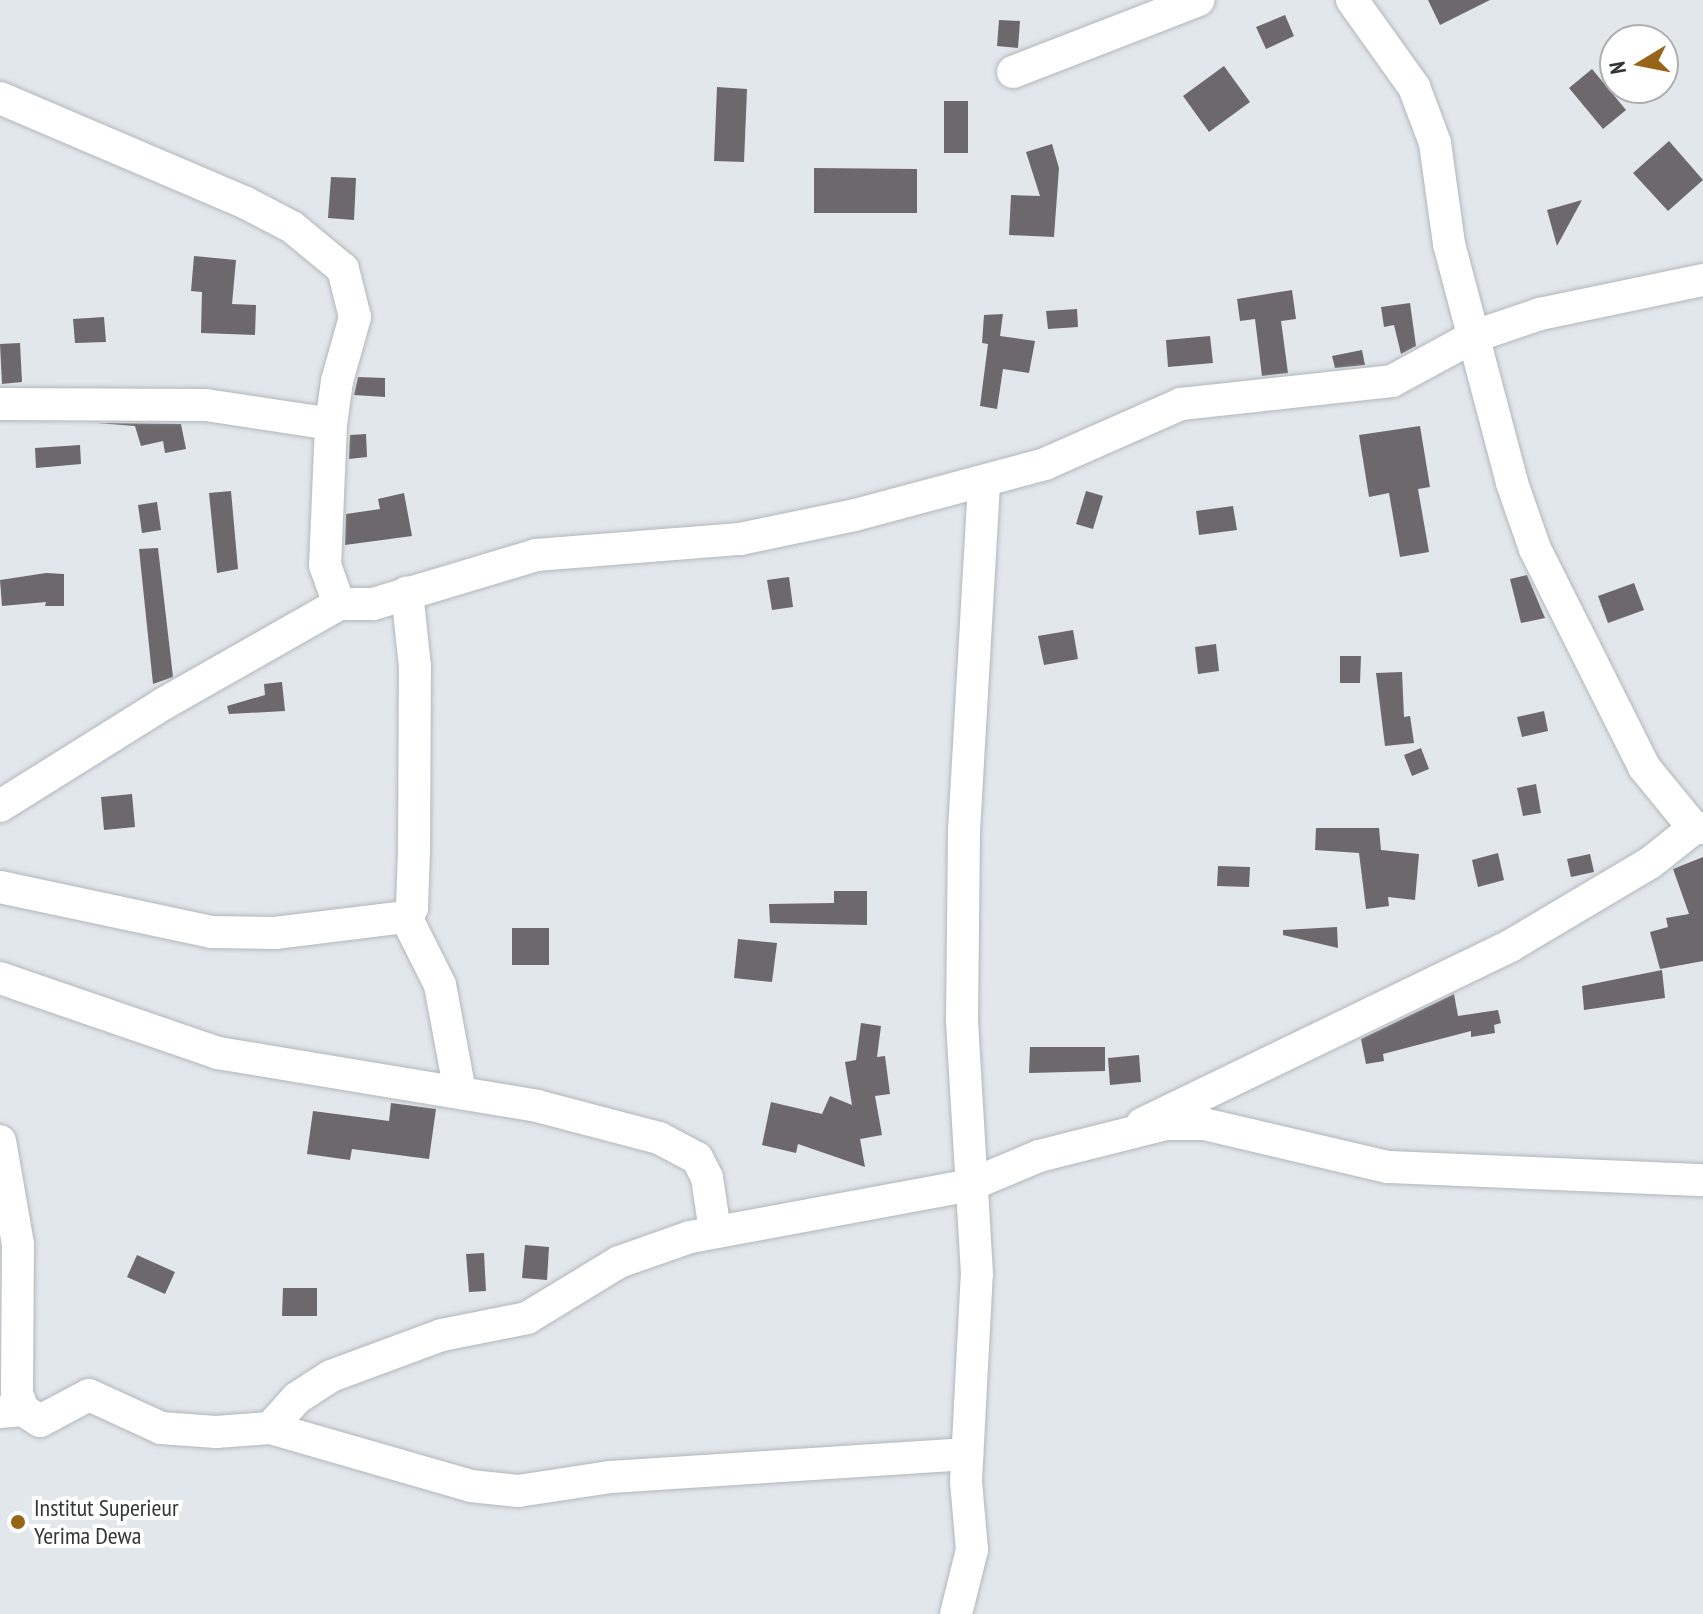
<!DOCTYPE html>
<html>
<head>
<meta charset="utf-8">
<style>
	body { margin:0 }
	#map { position:relative; width:1703px; height:1614px; overflow:hidden; background:#e2e7ec; font-family:"PT Sans Narrow",sans-serif }
	div>[style] { position:absolute }
	.building>* { inset:0; background:#6d686c }
	.roads { filter:drop-shadow(0 0 2px #b1b7bb) drop-shadow(0 0 2px #b1b7bb) }
	.minor>* { height:32px; margin:-16px; padding:0 16px; transform-origin:16px; border-radius:16px; background:#fff }
	.dots>* { width:22px; height:22px; translate:-50% -50%; box-sizing:border-box; border:4px solid #fff; border-radius:50% }
	span { translate:-50% -50%; white-space:nowrap; text-align:center; line-height:1.15; -webkit-text-stroke:8px #fff; paint-order:stroke }
	.poi-label { font-size:24px; color:#333536 }
	.left { translate:0 -50%; text-align:left }
	.north { position:absolute; left:1599px; top:24px; width:80px; height:80px; box-sizing:border-box; background:#fff; border:2px solid #adaeaf; border-radius:50%; rotate:260deg; font-size:22px; font-weight:700; line-height:32px; text-align:center; color:#333536 }
	.north::after { content:''; display:block; margin:auto; width:28px; height:36px; background:#976518; clip-path:polygon(50% 0,100% 100%,50% 72%,0 100%) }
</style>
</head>
<body>
<div id="map">
	<div class="building">
		<div style="clip-path:polygon(1428px 0,1490px 0,1440px 25px)"></div>
		<div style="clip-path:polygon(1285px 15px,1294px 36px,1266px 49px,1256px 27px)"></div>
		<div style="clip-path:polygon(999px 20px,1020px 21px,1018px 48px,997px 46px)"></div>
		<div style="clip-path:polygon(1224px 66px,1250px 102px,1209px 132px,1183px 96px)"></div>
		<div style="clip-path:polygon(1592px 69px,1626px 110px,1603px 129px,1569px 88px)"></div>
		<div style="clip-path:polygon(717px 87px,747px 89px,744px 162px,714px 161px)"></div>
		<div style="clip-path:polygon(944px 101px,968px 101px,968px 153px,944px 153px)"></div>
		<div style="clip-path:polygon(1669px 141px,1703px 180px,1668px 211px,1633px 173px)"></div>
		<div style="clip-path:polygon(1052px 144px,1059px 168px,1054px 237px,1009px 235px,1011px 195px,1040px 196px,1026px 152px)"></div>
		<div style="clip-path:polygon(814px 168px,917px 169px,917px 213px,814px 213px)"></div>
		<div style="clip-path:polygon(331px 177px,356px 178px,354px 220px,328px 218px)"></div>
		<div style="clip-path:polygon(1582px 200px,1557px 246px,1547px 210px)"></div>
		<div style="clip-path:polygon(194px 256px,236px 260px,232px 304px,256px 305px,255px 335px,201px 333px,202px 292px,191px 291px)"></div>
		<div style="clip-path:polygon(1292px 290px,1296px 319px,1281px 321px,1288px 373px,1262px 376px,1255px 319px,1240px 321px,1237px 299px)"></div>
		<div style="clip-path:polygon(1410px 303px,1416px 346px,1401px 354px,1394px 325px,1384px 327px,1381px 307px)"></div>
		<div style="clip-path:polygon(1077px 309px,1078px 327px,1048px 329px,1046px 311px)"></div>
		<div style="clip-path:polygon(1003px 314px,1000px 336px,1035px 341px,1029px 373px,1003px 369px,997px 409px,980px 406px,988px 344px,982px 343px,984px 315px)"></div>
		<div style="clip-path:polygon(104px 317px,106px 342px,75px 343px,73px 319px)"></div>
		<div style="clip-path:polygon(1210px 336px,1213px 363px,1168px 367px,1166px 340px)"></div>
		<div style="clip-path:polygon(20px 343px,22px 382px,2px 384px,0 344px)"></div>
		<div style="clip-path:polygon(1362px 350px,1365px 365px,1335px 368px,1332px 356px)"></div>
		<div style="clip-path:polygon(358px 377px,385px 378px,385px 397px,354px 395px)"></div>
		<div style="clip-path:polygon(97px 423px,181px 424px,186px 449px,165px 453px,163px 441px,141px 446px,135px 426px)"></div>
		<div style="clip-path:polygon(1420px 426px,1430px 487px,1418px 489px,1429px 552px,1400px 557px,1389px 493px,1369px 497px,1359px 435px)"></div>
		<div style="clip-path:polygon(366px 434px,367px 457px,349px 459px,350px 435px)"></div>
		<div style="clip-path:polygon(80px 445px,81px 464px,36px 468px,35px 448px)"></div>
		<div style="clip-path:polygon(231px 491px,238px 569px,217px 573px,209px 493px)"></div>
		<div style="clip-path:polygon(1086px 491px,1103px 496px,1093px 529px,1076px 524px)"></div>
		<div style="clip-path:polygon(404px 493px,412px 536px,345px 545px,346px 514px,380px 509px,378px 499px)"></div>
		<div style="clip-path:polygon(157px 502px,161px 530px,142px 533px,138px 505px)"></div>
		<div style="clip-path:polygon(1233px 506px,1237px 530px,1199px 535px,1196px 511px)"></div>
		<div style="clip-path:polygon(158px 548px,173px 677px,153px 684px,139px 549px)"></div>
		<div style="clip-path:polygon(46px 573px,64px 574px,64px 606px,45px 606px,46px 602px,2px 606px,0 580px)"></div>
		<div style="clip-path:polygon(1527px 575px,1545px 618px,1521px 623px,1510px 579px)"></div>
		<div style="clip-path:polygon(789px 577px,793px 607px,772px 610px,767px 580px)"></div>
		<div style="clip-path:polygon(1634px 583px,1644px 610px,1608px 623px,1598px 596px)"></div>
		<div style="clip-path:polygon(1073px 630px,1078px 659px,1044px 665px,1038px 636px)"></div>
		<div style="clip-path:polygon(1216px 644px,1219px 671px,1198px 674px,1195px 647px)"></div>
		<div style="clip-path:polygon(1340px 656px,1361px 656px,1360px 683px,1340px 683px)"></div>
		<div style="clip-path:polygon(1402px 672px,1404px 717px,1410px 716px,1414px 743px,1385px 746px,1376px 673px)"></div>
		<div style="clip-path:polygon(282px 682px,285px 711px,229px 714px,227px 706px,265px 695px,264px 684px)"></div>
		<div style="clip-path:polygon(1544px 711px,1548px 731px,1522px 737px,1517px 717px)"></div>
		<div style="clip-path:polygon(1421px 748px,1429px 769px,1412px 776px,1404px 755px)"></div>
		<div style="clip-path:polygon(1536px 784px,1541px 813px,1523px 816px,1517px 788px)"></div>
		<div style="clip-path:polygon(132px 794px,135px 827px,104px 830px,101px 797px)"></div>
		<div style="clip-path:polygon(1316px 828px,1379px 828px,1381px 850px,1419px 854px,1415px 900px,1388px 897px,1389px 906px,1366px 909px,1359px 853px,1315px 850px)"></div>
		<div style="clip-path:polygon(1498px 853px,1504px 880px,1478px 887px,1472px 860px)"></div>
		<div style="clip-path:polygon(1590px 854px,1594px 872px,1571px 877px,1567px 859px)"></div>
		<div style="clip-path:polygon(1703px 857px,1703px 961px,1660px 969px,1650px 932px,1668px 927px,1666px 918px,1689px 914px,1673px 869px)"></div>
		<div style="clip-path:polygon(1218px 866px,1250px 867px,1249px 887px,1217px 886px)"></div>
		<div style="clip-path:polygon(834px 891px,867px 891px,867px 925px,770px 923px,769px 904px,834px 903px)"></div>
		<div style="clip-path:polygon(1337px 927px,1338px 948px,1283px 935px,1283px 930px)"></div>
		<div style="clip-path:polygon(512px 928px,549px 928px,549px 965px,512px 965px)"></div>
		<div style="clip-path:polygon(738px 939px,777px 943px,772px 982px,734px 978px)"></div>
		<div style="clip-path:polygon(1662px 970px,1665px 998px,1584px 1010px,1582px 986px)"></div>
		<div style="clip-path:polygon(1454px 994px,1458px 1016px,1498px 1010px,1501px 1023px,1494px 1025px,1495px 1033px,1471px 1037px,1471px 1031px,1383px 1054px,1384px 1061px,1366px 1064px,1361px 1039px)"></div>
		<div style="clip-path:polygon(861px 1023px,881px 1026px,877px 1057px,885px 1056px,890px 1094px,875px 1096px,882px 1135px,860px 1139px,865px 1167px,798px 1144px,796px 1153px,762px 1145px,771px 1102px,822px 1114px,830px 1096px,852px 1105px,845px 1062px,856px 1060px)"></div>
		<div style="clip-path:polygon(1030px 1047px,1105px 1047px,1105px 1071px,1029px 1073px)"></div>
		<div style="clip-path:polygon(1139px 1055px,1141px 1082px,1110px 1085px,1108px 1058px)"></div>
		<div style="clip-path:polygon(391px 1103px,436px 1109px,429px 1159px,352px 1149px,350px 1160px,307px 1154px,313px 1111px,389px 1121px)"></div>
		<div style="clip-path:polygon(525px 1245px,549px 1247px,547px 1280px,522px 1278px)"></div>
		<div style="clip-path:polygon(484px 1253px,486px 1291px,469px 1292px,466px 1254px)"></div>
		<div style="clip-path:polygon(137px 1255px,175px 1272px,165px 1294px,127px 1277px)"></div>
		<div style="clip-path:polygon(283px 1288px,317px 1288px,317px 1316px,282px 1316px)"></div>
	</div>
	<div class="roads">
		<div class="minor">
			<div style="left:1352px;top:0;width:107px;rotate:54.5deg"></div>
			<div style="left:1414px;top:87px;width:60px;rotate:69.4deg"></div>
			<div style="left:1435px;top:143px;width:102px;rotate:82.1deg"></div>
			<div style="left:1449px;top:244px;width:247px;rotate:75.2deg"></div>
			<div style="left:1512px;top:483px;width:70px;rotate:70.8deg"></div>
			<div style="left:1535px;top:549px;width:244px;rotate:63.4deg"></div>
			<div style="left:1644px;top:767px;width:79px;rotate:50.7deg"></div>
			<div style="left:1013px;top:72px;width:199px;rotate:-21.2deg"></div>
			<div style="left:0;top:98px;width:267px;rotate:23.1deg"></div>
			<div style="left:246px;top:203px;width:52px;rotate:27.6deg"></div>
			<div style="left:292px;top:227px;width:66px;rotate:39.5deg"></div>
			<div style="left:343px;top:269px;width:49px;rotate:76deg"></div>
			<div style="left:355px;top:317px;width:66px;rotate:105.7deg"></div>
			<div style="left:337px;top:381px;width:43px;rotate:97.9deg"></div>
			<div style="left:331px;top:424px;width:141px;rotate:92.4deg"></div>
			<div style="left:325px;top:565px;width:41px;rotate:70.3deg"></div>
			<div style="left:0;top:404px;width:206px;rotate:0.3deg"></div>
			<div style="left:206px;top:405px;width:126px;rotate:8.6deg"></div>
			<div style="left:0;top:806px;width:192px;rotate:-32deg"></div>
			<div style="left:163px;top:704px;width:202px;rotate:-29.6deg"></div>
			<div style="left:339px;top:604px;width:34px"></div>
			<div style="left:373px;top:604px;width:170px;rotate:-16.7deg"></div>
			<div style="left:536px;top:555px;width:205px;rotate:-4.5deg"></div>
			<div style="left:740px;top:539px;width:117px;rotate:-11.8deg"></div>
			<div style="left:855px;top:515px;width:197px;rotate:-15deg"></div>
			<div style="left:1045px;top:464px;width:149px;rotate:-23.8deg"></div>
			<div style="left:1181px;top:404px;width:212px;rotate:-6.2deg"></div>
			<div style="left:1392px;top:381px;width:94px;rotate:-28.5deg"></div>
			<div style="left:1475px;top:336px;width:69px;rotate:-18.7deg"></div>
			<div style="left:1540px;top:314px;width:167px;rotate:-11.8deg"></div>
			<div style="left:0;top:887px;width:217px;rotate:12deg"></div>
			<div style="left:212px;top:932px;width:63px;rotate:0.9deg"></div>
			<div style="left:275px;top:933px;width:132px;rotate:-7deg"></div>
			<div style="left:406px;top:917px;width:11px;rotate:-56deg"></div>
			<div style="left:412px;top:908px;width:58px;rotate:-88deg"></div>
			<div style="left:414px;top:850px;width:183px;rotate:-89.7deg"></div>
			<div style="left:415px;top:667px;width:75px;rotate:-96.1deg"></div>
			<div style="left:406px;top:917px;width:76px;rotate:63.4deg"></div>
			<div style="left:440px;top:985px;width:109px;rotate:79.4deg"></div>
			<div style="left:0;top:978px;width:231px;rotate:19deg"></div>
			<div style="left:218px;top:1053px;width:323px;rotate:9.4deg"></div>
			<div style="left:537px;top:1106px;width:126px;rotate:14.7deg"></div>
			<div style="left:659px;top:1138px;width:43px;rotate:27.8deg"></div>
			<div style="left:697px;top:1158px;width:22px;rotate:63deg"></div>
			<div style="left:707px;top:1178px;width:54px;rotate:81.4deg"></div>
			<div style="left:1142px;top:1124px;width:409px;rotate:-25.8deg"></div>
			<div style="left:1510px;top:946px;width:163px;rotate:-30.7deg"></div>
			<div style="left:1650px;top:863px;width:56px;rotate:-38.5deg"></div>
			<div style="left:1694px;top:828px;width:9px"></div>
			<div style="left:0;top:1141px;width:105px;rotate:80.1deg"></div>
			<div style="left:18px;top:1244px;width:149px;rotate:90.4deg"></div>
			<div style="left:17px;top:1393px;width:18px;rotate:71deg"></div>
			<div style="left:0;top:1412px;width:23px;rotate:-5deg"></div>
			<div style="left:23px;top:1410px;width:20px;rotate:33deg"></div>
			<div style="left:40px;top:1421px;width:55px;rotate:-28deg"></div>
			<div style="left:89px;top:1395px;width:79px;rotate:24.6deg"></div>
			<div style="left:161px;top:1428px;width:55px;rotate:4.2deg"></div>
			<div style="left:216px;top:1432px;width:54px;rotate:-4.2deg"></div>
			<div style="left:270px;top:1428px;width:209px;rotate:16.1deg"></div>
			<div style="left:471px;top:1486px;width:47px;rotate:6.1deg"></div>
			<div style="left:518px;top:1491px;width:94px;rotate:-8.6deg"></div>
			<div style="left:611px;top:1477px;width:357px;rotate:-3.7deg"></div>
			<div style="left:270px;top:1428px;width:40px;rotate:-48deg"></div>
			<div style="left:297px;top:1398px;width:40px;rotate:-32.9deg"></div>
			<div style="left:331px;top:1376px;width:118px;rotate:-20.3deg"></div>
			<div style="left:442px;top:1335px;width:87px;rotate:-11.3deg"></div>
			<div style="left:527px;top:1318px;width:108px;rotate:-31.3deg"></div>
			<div style="left:619px;top:1262px;width:75px;rotate:-19.4deg"></div>
			<div style="left:690px;top:1237px;width:285px;rotate:-10.5deg"></div>
			<div style="left:970px;top:1185px;width:75px;rotate:-22.8deg"></div>
			<div style="left:1039px;top:1156px;width:131px;rotate:-14.1deg"></div>
			<div style="left:1166px;top:1124px;width:38px"></div>
			<div style="left:1204px;top:1124px;width:189px;rotate:13.2deg"></div>
			<div style="left:1388px;top:1167px;width:315px;rotate:2.4deg"></div>
			<div style="left:956px;top:1614px;width:66px;rotate:-76deg"></div>
			<div style="left:972px;top:1550px;width:69px;rotate:-95deg"></div>
			<div style="left:966px;top:1481px;width:207px;rotate:-87deg"></div>
			<div style="left:977px;top:1274px;width:252px;rotate:-93.4deg"></div>
			<div style="left:962px;top:1022px;width:191px;rotate:-89.4deg"></div>
			<div style="left:964px;top:831px;width:348px;rotate:-86.7deg"></div>
		</div>
	</div>
	<div class="dots">
		<div style="left:18px;top:1522px;background:#976518"></div>
	</div>
	<div class="poi-label">
		<span class="left" style="left:34px;top:1522px">Institut Superieur<br>Yerima Dewa</span>
	</div>
	<div class="north">N</div>
</div>
</body>
</html>
